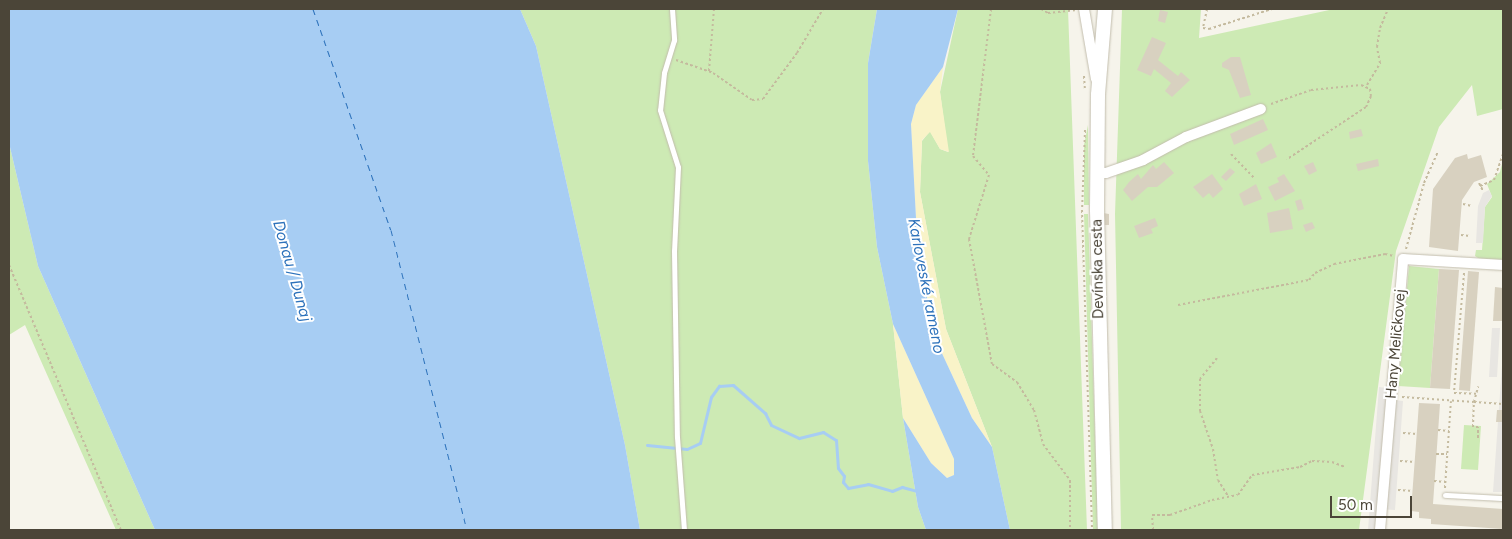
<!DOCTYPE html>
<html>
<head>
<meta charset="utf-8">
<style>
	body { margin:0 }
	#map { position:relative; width:1512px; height:539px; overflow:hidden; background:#f6f4eb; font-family:Figtree,sans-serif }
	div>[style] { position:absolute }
	.green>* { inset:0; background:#cdeab4 }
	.sand>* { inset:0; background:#f9f3c8 }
	.parking>* { inset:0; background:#e8e6e2 }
	.water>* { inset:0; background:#a7cdf3 }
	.stream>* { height:3px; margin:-1.5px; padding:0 1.5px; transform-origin:1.5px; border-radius:1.5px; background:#a7cdf3 }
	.ferry>* { height:1px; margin-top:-0.5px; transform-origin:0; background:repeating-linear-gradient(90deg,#2d72bb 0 6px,transparent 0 11px) }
	.building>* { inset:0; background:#d8d1c0 }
	.path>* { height:2px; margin-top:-1px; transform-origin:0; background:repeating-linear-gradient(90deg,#c4ba9e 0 2.5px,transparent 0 5px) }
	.roads { filter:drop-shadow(0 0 1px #c2bdad) drop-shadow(0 0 1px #c2bdad) }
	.service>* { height:5px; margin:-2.5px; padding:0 2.5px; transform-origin:2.5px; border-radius:2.5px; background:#fff }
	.minor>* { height:10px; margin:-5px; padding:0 5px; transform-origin:5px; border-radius:5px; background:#fff }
	.tertiary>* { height:14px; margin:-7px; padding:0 7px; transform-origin:7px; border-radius:7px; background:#fff }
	span { translate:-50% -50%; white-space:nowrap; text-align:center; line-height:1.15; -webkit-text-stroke:4px #fff; paint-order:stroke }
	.street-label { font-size:15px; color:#4b4538 }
	.water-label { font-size:16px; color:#2d72bb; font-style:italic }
	.frame { position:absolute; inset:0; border:10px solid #4b4538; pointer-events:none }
	.scale { position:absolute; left:1330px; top:496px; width:82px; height:22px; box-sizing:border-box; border:2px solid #4b4538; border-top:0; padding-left:6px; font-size:15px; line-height:18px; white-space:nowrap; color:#4b4538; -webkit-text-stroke:4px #fff; paint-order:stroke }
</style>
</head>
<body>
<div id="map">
	<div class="green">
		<div style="clip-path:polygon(520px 9px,877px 9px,868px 63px,868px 161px,877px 247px,893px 324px,903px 418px,918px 507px,926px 530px,640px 530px,625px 445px,536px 46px)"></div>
		<div style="clip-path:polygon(958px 9px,1068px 9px,1087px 530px,1010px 530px,992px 447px,946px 329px,920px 192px,922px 141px,930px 131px,940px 149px,948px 152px,940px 92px)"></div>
		<div style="clip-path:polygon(1122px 9px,1201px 9px,1199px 38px,1334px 9px,1503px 9px,1503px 109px,1477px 116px,1472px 85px,1439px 127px,1396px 251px,1359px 530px,1121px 530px,1115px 214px)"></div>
		<div style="clip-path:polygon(1088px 125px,1089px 205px,1084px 205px,1084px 145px)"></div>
		<div style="clip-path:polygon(9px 143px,38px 266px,155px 530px,116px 530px,25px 325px,9px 335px)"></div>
		<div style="clip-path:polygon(1503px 160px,1503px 262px,1481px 260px,1475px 256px,1476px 250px,1482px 250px,1485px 207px,1492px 197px,1487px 184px,1500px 172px)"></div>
		<div style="clip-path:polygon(1084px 214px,1088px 214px,1098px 530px,1093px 530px)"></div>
		<div style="clip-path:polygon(1409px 266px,1439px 269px,1430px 388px,1398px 386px)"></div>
		<div style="clip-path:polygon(1464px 425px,1481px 426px,1478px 470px,1461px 469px)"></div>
	</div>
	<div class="sand">
		<div style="clip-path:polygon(943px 67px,940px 92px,949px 152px,940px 149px,930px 132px,922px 140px,920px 192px,946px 329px,992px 447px,972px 418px,933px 334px,917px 237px,911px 124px,916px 105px)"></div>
		<div style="clip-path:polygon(893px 324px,954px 459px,954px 475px,947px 478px,931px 463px,903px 418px)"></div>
	</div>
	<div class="parking">
		<div style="clip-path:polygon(1489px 190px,1492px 196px,1485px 207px,1483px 243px,1476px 243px,1478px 206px,1483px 193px)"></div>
		<div style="clip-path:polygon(1492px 328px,1500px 328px,1497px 377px,1489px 377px)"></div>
		<div style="clip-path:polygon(1503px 351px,1503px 492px,1493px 492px)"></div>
		<div style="clip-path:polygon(1379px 387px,1386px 388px,1386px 399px,1403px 401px,1395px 510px,1378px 509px,1376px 530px,1368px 530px)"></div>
	</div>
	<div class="water">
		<div style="clip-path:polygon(9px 9px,520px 9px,536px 46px,625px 445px,640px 530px,155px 530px,38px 266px,9px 143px)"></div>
		<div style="clip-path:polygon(877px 9px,958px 9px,943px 67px,916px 105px,911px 124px,917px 237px,933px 334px,972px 418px,992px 447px,1010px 530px,926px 530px,918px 507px,903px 418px,931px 463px,947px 478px,954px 475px,954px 459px,893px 324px,877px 247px,868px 161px,868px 63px)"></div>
	</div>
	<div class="stream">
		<div style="left:647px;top:445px;width:40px;rotate:5.7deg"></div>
		<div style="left:687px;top:449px;width:14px;rotate:-25deg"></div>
		<div style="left:700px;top:443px;width:47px;rotate:-76.6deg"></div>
		<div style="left:711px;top:397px;width:14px;rotate:-54deg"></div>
		<div style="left:719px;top:386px;width:14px;rotate:-4deg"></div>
		<div style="left:733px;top:385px;width:43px;rotate:41.2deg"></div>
		<div style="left:765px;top:413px;width:13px;rotate:63deg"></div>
		<div style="left:771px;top:425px;width:31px;rotate:25deg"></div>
		<div style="left:799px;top:438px;width:25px;rotate:-14deg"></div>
		<div style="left:823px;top:432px;width:15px;rotate:32deg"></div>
		<div style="left:836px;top:440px;width:28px;rotate:86deg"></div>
		<div style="left:838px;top:468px;width:10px;rotate:53deg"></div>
		<div style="left:844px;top:476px;width:6px;rotate:99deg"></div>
		<div style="left:843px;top:482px;width:8px;rotate:50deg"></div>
		<div style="left:848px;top:488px;width:20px;rotate:-11deg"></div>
		<div style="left:868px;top:484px;width:25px;rotate:16deg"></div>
		<div style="left:892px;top:491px;width:11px;rotate:-22deg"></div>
		<div style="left:902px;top:487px;width:16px;rotate:15deg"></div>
	</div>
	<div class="ferry">
		<div style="left:313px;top:9px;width:234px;rotate:70.6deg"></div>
		<div style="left:391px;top:230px;width:309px;rotate:75.8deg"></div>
	</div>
	<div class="building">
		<div style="clip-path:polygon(1160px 10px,1168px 12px,1165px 23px,1158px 21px)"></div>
		<div style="clip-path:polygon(1152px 37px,1166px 43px,1158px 60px,1178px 76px,1181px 72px,1190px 80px,1172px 97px,1165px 91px,1171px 83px,1154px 69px,1151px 76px,1137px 70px)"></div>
		<div style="clip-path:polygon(1231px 57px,1240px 57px,1251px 95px,1240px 98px,1229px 70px,1222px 67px,1222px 63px)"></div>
		<div style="clip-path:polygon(1263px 119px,1268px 130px,1234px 145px,1230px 134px)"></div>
		<div style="clip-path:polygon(1361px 129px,1363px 136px,1350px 139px,1349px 132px)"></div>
		<div style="clip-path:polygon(1271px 143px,1277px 157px,1261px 164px,1256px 153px)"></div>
		<div style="clip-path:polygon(1467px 154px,1468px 159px,1481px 155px,1487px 177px,1474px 182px,1462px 200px,1458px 251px,1429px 247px,1433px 189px,1455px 158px)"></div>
		<div style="clip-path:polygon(1378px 159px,1379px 166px,1358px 171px,1356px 164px)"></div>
		<div style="clip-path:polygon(1164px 162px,1174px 173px,1157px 187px,1148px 187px,1132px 201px,1123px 190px,1129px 182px,1138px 174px,1141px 179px,1153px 165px,1156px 169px)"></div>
		<div style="clip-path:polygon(1313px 162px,1317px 171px,1309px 175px,1304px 166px)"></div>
		<div style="clip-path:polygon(1230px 168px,1235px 172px,1226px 181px,1221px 177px)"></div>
		<div style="clip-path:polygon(1212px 174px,1223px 189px,1213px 198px,1209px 193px,1203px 198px,1193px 187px)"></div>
		<div style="clip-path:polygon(1284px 174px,1295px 191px,1275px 201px,1268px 187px,1279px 182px,1277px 178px)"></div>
		<div style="clip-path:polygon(1256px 184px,1262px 199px,1244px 206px,1239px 194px)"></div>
		<div style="clip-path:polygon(1301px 199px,1304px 209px,1298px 211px,1295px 201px)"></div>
		<div style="clip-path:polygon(1289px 208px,1293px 229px,1270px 233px,1267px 213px)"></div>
		<div style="clip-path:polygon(1103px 213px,1109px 214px,1109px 225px,1103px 225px)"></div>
		<div style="clip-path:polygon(1155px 218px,1158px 226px,1151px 229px,1153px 233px,1139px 238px,1134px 226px)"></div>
		<div style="clip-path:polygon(1312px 222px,1315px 228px,1306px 232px,1303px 225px)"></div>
		<div style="clip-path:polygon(1439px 269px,1459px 270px,1450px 389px,1430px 388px)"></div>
		<div style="clip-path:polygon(1468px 271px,1479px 272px,1470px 391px,1459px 390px)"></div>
		<div style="clip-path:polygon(1495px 287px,1503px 288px,1503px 321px,1493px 321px)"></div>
		<div style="clip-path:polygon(1419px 403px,1440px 404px,1433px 504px,1503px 509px,1503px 529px,1431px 524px,1431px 519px,1419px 518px,1419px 512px,1411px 511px)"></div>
		<div style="clip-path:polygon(1497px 410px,1503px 410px,1503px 422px,1496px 422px)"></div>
	</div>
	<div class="path">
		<div style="left:991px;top:9px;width:148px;rotate:97deg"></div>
		<div style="left:973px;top:156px;width:25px;rotate:50deg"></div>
		<div style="left:989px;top:175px;width:67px;rotate:107.4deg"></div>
		<div style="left:969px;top:239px;width:127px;rotate:79.6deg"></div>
		<div style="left:992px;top:364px;width:31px;rotate:36deg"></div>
		<div style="left:1017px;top:382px;width:33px;rotate:59deg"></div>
		<div style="left:1034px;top:410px;width:35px;rotate:75deg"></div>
		<div style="left:1043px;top:444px;width:45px;rotate:53.1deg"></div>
		<div style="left:1070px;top:480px;width:50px;rotate:90deg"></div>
		<div style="left:1041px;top:9px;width:8px;rotate:30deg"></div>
		<div style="left:1048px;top:13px;width:27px;rotate:-6deg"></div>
		<div style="left:1207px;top:9px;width:19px;rotate:102deg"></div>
		<div style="left:1203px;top:28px;width:6px;rotate:9deg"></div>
		<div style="left:1209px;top:29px;width:66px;rotate:-17.6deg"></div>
		<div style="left:676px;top:60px;width:39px;rotate:19deg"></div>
		<div style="left:713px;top:73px;width:47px;rotate:34.7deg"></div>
		<div style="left:752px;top:100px;width:11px;rotate:-5deg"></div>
		<div style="left:763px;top:99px;width:57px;rotate:-53.5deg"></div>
		<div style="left:797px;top:53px;width:51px;rotate:-59.4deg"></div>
		<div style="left:709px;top:71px;width:62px;rotate:-85.4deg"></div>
		<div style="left:1084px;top:76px;width:15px;rotate:86deg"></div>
		<div style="left:1367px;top:85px;width:26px;rotate:-59deg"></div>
		<div style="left:1380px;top:63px;width:16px;rotate:-101deg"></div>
		<div style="left:1377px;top:47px;width:19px;rotate:-81deg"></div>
		<div style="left:1380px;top:28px;width:21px;rotate:-67deg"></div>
		<div style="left:1271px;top:104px;width:42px;rotate:-19.3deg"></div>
		<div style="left:1311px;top:90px;width:50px;rotate:-5.7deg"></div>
		<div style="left:1361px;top:85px;width:10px;rotate:24deg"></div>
		<div style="left:1370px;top:89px;width:7px;rotate:82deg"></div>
		<div style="left:1371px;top:96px;width:12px;rotate:114deg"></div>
		<div style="left:1366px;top:107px;width:95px;rotate:146.6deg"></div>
		<div style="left:1085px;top:130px;width:80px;rotate:92.1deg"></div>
		<div style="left:1082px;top:210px;width:320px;rotate:88.2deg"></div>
		<div style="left:1231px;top:154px;width:33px;rotate:46deg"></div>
		<div style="left:1479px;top:183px;width:9px;rotate:63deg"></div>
		<div style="left:1480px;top:186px;width:15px;rotate:-23deg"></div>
		<div style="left:1494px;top:180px;width:28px;rotate:-71deg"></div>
		<div style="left:1463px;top:204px;width:9px;rotate:13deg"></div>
		<div style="left:1461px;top:235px;width:9px;rotate:6deg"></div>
		<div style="left:1406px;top:249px;width:68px;rotate:-74.7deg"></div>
		<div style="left:1424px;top:183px;width:34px;rotate:-66deg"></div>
		<div style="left:9px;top:265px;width:288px;rotate:67.1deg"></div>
		<div style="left:1464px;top:273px;width:120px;rotate:94.8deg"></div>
		<div style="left:1454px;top:393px;width:23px;rotate:2deg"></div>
		<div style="left:1178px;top:305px;width:133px;rotate:-10.8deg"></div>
		<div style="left:1309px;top:280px;width:9px;rotate:-49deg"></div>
		<div style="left:1315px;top:273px;width:21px;rotate:-25deg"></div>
		<div style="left:1334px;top:264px;width:52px;rotate:-11.1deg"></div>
		<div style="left:1385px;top:254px;width:9px;rotate:13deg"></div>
		<div style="left:1217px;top:358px;width:27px;rotate:129deg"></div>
		<div style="left:1200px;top:379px;width:32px;rotate:90deg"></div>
		<div style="left:1200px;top:411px;width:40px;rotate:71.1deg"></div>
		<div style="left:1213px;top:449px;width:31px;rotate:81deg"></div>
		<div style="left:1218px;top:480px;width:19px;rotate:58deg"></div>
		<div style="left:1402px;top:397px;width:72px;rotate:4deg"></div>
		<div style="left:1474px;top:402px;width:16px;rotate:-75deg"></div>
		<div style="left:1438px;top:430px;width:11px;rotate:5deg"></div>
		<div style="left:1403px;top:433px;width:14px;rotate:4deg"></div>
		<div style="left:1478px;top:438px;width:11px;rotate:-90deg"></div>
		<div style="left:1478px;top:427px;width:5px;rotate:180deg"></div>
		<div style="left:1473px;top:427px;width:25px;rotate:-88deg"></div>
		<div style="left:1474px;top:402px;width:29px;rotate:4deg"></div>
		<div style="left:1436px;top:454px;width:11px"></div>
		<div style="left:1400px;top:461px;width:15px;rotate:4deg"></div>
		<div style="left:1434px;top:481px;width:11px;rotate:5deg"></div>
		<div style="left:1445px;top:488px;width:87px;rotate:-86.1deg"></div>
		<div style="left:1398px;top:490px;width:15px;rotate:4deg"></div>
		<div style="left:1153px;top:530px;width:15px;rotate:-94deg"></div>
		<div style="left:1152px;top:515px;width:18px"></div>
		<div style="left:1170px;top:515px;width:45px;rotate:-19.7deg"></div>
		<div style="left:1212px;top:500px;width:26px;rotate:-11deg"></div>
		<div style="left:1238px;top:495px;width:24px;rotate:-55deg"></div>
		<div style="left:1252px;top:475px;width:49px;rotate:-9.5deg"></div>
		<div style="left:1300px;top:467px;width:13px;rotate:-27deg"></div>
		<div style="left:1312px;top:461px;width:20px;rotate:3deg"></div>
		<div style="left:1332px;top:462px;width:14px;rotate:21deg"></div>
	</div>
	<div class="roads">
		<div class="service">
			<div style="left:672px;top:9px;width:31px;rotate:86deg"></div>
			<div style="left:674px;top:40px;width:34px;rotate:107deg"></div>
			<div style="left:664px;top:73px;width:37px;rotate:96deg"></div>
			<div style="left:660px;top:110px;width:60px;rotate:72.5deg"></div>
			<div style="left:678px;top:167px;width:84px;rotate:92.7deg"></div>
			<div style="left:674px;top:251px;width:186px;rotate:89.1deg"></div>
			<div style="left:677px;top:437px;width:93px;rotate:85.7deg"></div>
			<div style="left:1445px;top:495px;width:58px;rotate:3deg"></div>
		</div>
		<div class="minor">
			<div style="left:1084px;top:9px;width:71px;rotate:80.3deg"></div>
			<div style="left:1097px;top:173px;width:9px"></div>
			<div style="left:1106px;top:173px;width:39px;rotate:-19deg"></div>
			<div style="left:1143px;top:160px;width:49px;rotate:-28.1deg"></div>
			<div style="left:1186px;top:137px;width:80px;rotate:-20.5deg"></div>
			<div style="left:1380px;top:530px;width:272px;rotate:-85.1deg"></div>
			<div style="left:1403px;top:259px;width:100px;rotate:3.4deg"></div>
		</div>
		<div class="tertiary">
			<div style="left:1105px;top:9px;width:86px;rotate:94.7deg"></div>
			<div style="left:1098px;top:95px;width:115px;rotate:90.5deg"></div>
			<div style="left:1097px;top:210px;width:320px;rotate:88.6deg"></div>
		</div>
	</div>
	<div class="street-label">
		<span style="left:1098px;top:269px;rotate:-91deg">Devínska cesta</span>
		<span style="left:1396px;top:344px;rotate:-85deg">Hany Meličkovej</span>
	</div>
	<div class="water-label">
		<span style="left:292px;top:271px;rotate:74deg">Donau / Dunaj</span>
		<span style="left:926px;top:286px;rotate:79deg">Karloveské rameno</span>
	</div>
	<div class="frame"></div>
	<div class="scale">50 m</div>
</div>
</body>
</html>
